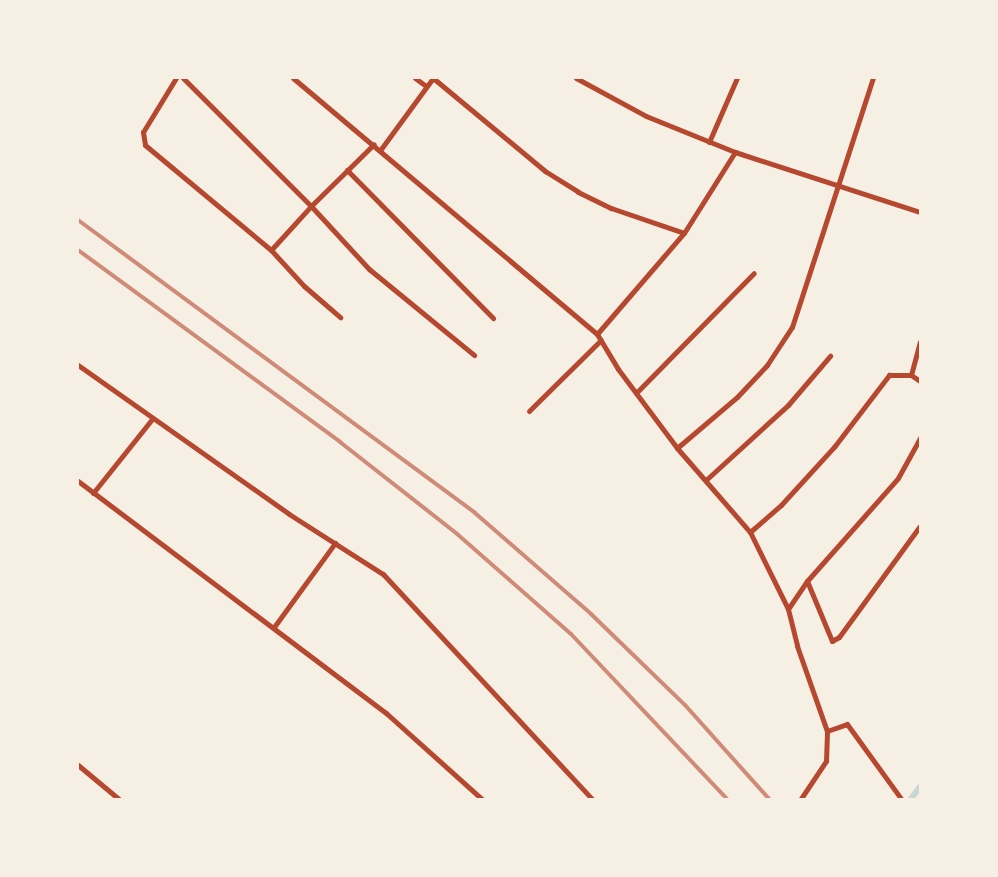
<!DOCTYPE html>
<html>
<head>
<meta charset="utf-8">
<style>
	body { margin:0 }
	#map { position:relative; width:998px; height:877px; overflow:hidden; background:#f6efe4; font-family:"IBM Plex Sans",sans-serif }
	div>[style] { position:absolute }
	.stream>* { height:5.5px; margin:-2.75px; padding:0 2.75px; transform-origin:2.75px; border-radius:2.75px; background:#c9d6d2 }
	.minor>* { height:5px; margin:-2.5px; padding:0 2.5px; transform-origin:2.5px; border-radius:2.5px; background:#b5482f }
	.rail>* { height:4px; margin:-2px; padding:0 2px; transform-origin:2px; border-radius:2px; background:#cf8b77 }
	span { translate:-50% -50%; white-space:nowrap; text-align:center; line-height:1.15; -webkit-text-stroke:5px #f6efe4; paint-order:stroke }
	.frame { position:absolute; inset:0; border:79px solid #f6efe4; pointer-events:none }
</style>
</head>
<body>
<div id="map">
	<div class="stream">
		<div style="left:910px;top:800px;width:16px;rotate:-52deg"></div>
	</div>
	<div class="minor">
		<div style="left:176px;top:78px;width:63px;rotate:121.4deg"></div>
		<div style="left:143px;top:132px;width:13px;rotate:81deg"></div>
		<div style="left:145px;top:145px;width:164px;rotate:39.8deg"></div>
		<div style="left:271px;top:250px;width:49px;rotate:47.5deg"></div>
		<div style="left:304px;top:286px;width:48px;rotate:40.7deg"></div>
		<div style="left:183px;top:78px;width:181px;rotate:45deg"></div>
		<div style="left:311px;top:206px;width:86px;rotate:47.4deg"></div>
		<div style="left:369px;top:269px;width:136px;rotate:39.3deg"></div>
		<div style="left:293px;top:78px;width:397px;rotate:40.1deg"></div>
		<div style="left:597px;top:334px;width:41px;rotate:59deg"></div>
		<div style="left:618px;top:369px;width:99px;rotate:53.2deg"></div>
		<div style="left:677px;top:448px;width:111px;rotate:49deg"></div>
		<div style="left:750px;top:532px;width:86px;rotate:63.7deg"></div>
		<div style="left:788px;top:609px;width:38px;rotate:76deg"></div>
		<div style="left:797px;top:646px;width:90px;rotate:70.6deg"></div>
		<div style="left:827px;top:731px;width:21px;rotate:-19deg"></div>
		<div style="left:847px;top:724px;width:94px;rotate:54.1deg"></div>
		<div style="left:415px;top:78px;width:14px;rotate:36deg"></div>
		<div style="left:576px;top:78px;width:80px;rotate:28.5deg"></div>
		<div style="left:646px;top:116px;width:96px;rotate:22deg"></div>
		<div style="left:735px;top:152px;width:194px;rotate:18deg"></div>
		<div style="left:709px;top:142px;width:70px;rotate:-66.4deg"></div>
		<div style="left:381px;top:149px;width:88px;rotate:-53.8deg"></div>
		<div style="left:433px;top:78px;width:146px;rotate:39.7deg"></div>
		<div style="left:545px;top:171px;width:39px;rotate:32deg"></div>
		<div style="left:578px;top:192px;width:37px;rotate:26deg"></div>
		<div style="left:611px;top:208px;width:77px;rotate:18.9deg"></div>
		<div style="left:347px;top:170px;width:208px;rotate:45.4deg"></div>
		<div style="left:271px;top:250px;width:59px;rotate:-47.7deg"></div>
		<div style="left:311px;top:206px;width:88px;rotate:-44.5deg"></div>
		<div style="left:597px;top:334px;width:133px;rotate:-49.3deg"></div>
		<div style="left:684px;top:233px;width:96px;rotate:-57.8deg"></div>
		<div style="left:78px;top:365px;width:258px;rotate:35.2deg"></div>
		<div style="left:289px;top:514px;width:112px;rotate:32.6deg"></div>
		<div style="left:383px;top:574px;width:309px;rotate:47.1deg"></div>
		<div style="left:911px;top:375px;width:34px;rotate:-75deg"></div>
		<div style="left:636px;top:393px;width:168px;rotate:-45.5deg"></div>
		<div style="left:529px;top:411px;width:101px;rotate:-44.6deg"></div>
		<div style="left:677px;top:448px;width:79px;rotate:-40.4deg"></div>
		<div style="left:737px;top:397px;width:44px;rotate:-46.8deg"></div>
		<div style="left:767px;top:365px;width:45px;rotate:-56.7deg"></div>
		<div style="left:792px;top:327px;width:262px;rotate:-72deg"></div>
		<div style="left:707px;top:479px;width:110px;rotate:-42.4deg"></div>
		<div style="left:788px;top:405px;width:65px;rotate:-49.4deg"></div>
		<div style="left:78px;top:481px;width:386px;rotate:37deg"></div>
		<div style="left:386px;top:713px;width:130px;rotate:41.9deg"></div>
		<div style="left:93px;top:493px;width:95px;rotate:-51.4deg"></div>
		<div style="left:750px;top:532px;width:41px;rotate:-41.1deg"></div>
		<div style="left:781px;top:505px;width:79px;rotate:-47.6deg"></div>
		<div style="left:834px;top:447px;width:91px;rotate:-52.6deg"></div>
		<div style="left:889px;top:375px;width:22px"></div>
		<div style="left:911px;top:375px;width:11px;rotate:34deg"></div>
		<div style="left:807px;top:581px;width:65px;rotate:67.4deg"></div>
		<div style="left:832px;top:641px;width:8px;rotate:-30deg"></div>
		<div style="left:839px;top:637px;width:137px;rotate:-53.9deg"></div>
		<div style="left:788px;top:609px;width:34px;rotate:-56deg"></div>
		<div style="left:807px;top:581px;width:137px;rotate:-48.5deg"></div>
		<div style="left:898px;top:478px;width:46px;rotate:-61.2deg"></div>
		<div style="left:274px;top:627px;width:104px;rotate:-54deg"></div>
		<div style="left:78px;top:765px;width:55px;rotate:39.8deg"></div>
		<div style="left:800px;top:800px;width:47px;rotate:-56.3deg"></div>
		<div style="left:826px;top:761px;width:30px;rotate:-88deg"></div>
	</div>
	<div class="rail">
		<div style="left:78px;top:220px;width:493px;rotate:36.4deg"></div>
		<div style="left:475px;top:513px;width:154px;rotate:41deg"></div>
		<div style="left:591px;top:614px;width:131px;rotate:44.1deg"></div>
		<div style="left:685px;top:705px;width:127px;rotate:48.2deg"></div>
		<div style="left:78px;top:250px;width:325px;rotate:36.2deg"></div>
		<div style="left:340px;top:442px;width:147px;rotate:38.1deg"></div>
		<div style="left:456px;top:533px;width:153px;rotate:41.3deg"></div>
		<div style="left:571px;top:634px;width:228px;rotate:46.6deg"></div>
	</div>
	<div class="frame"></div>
</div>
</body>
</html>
